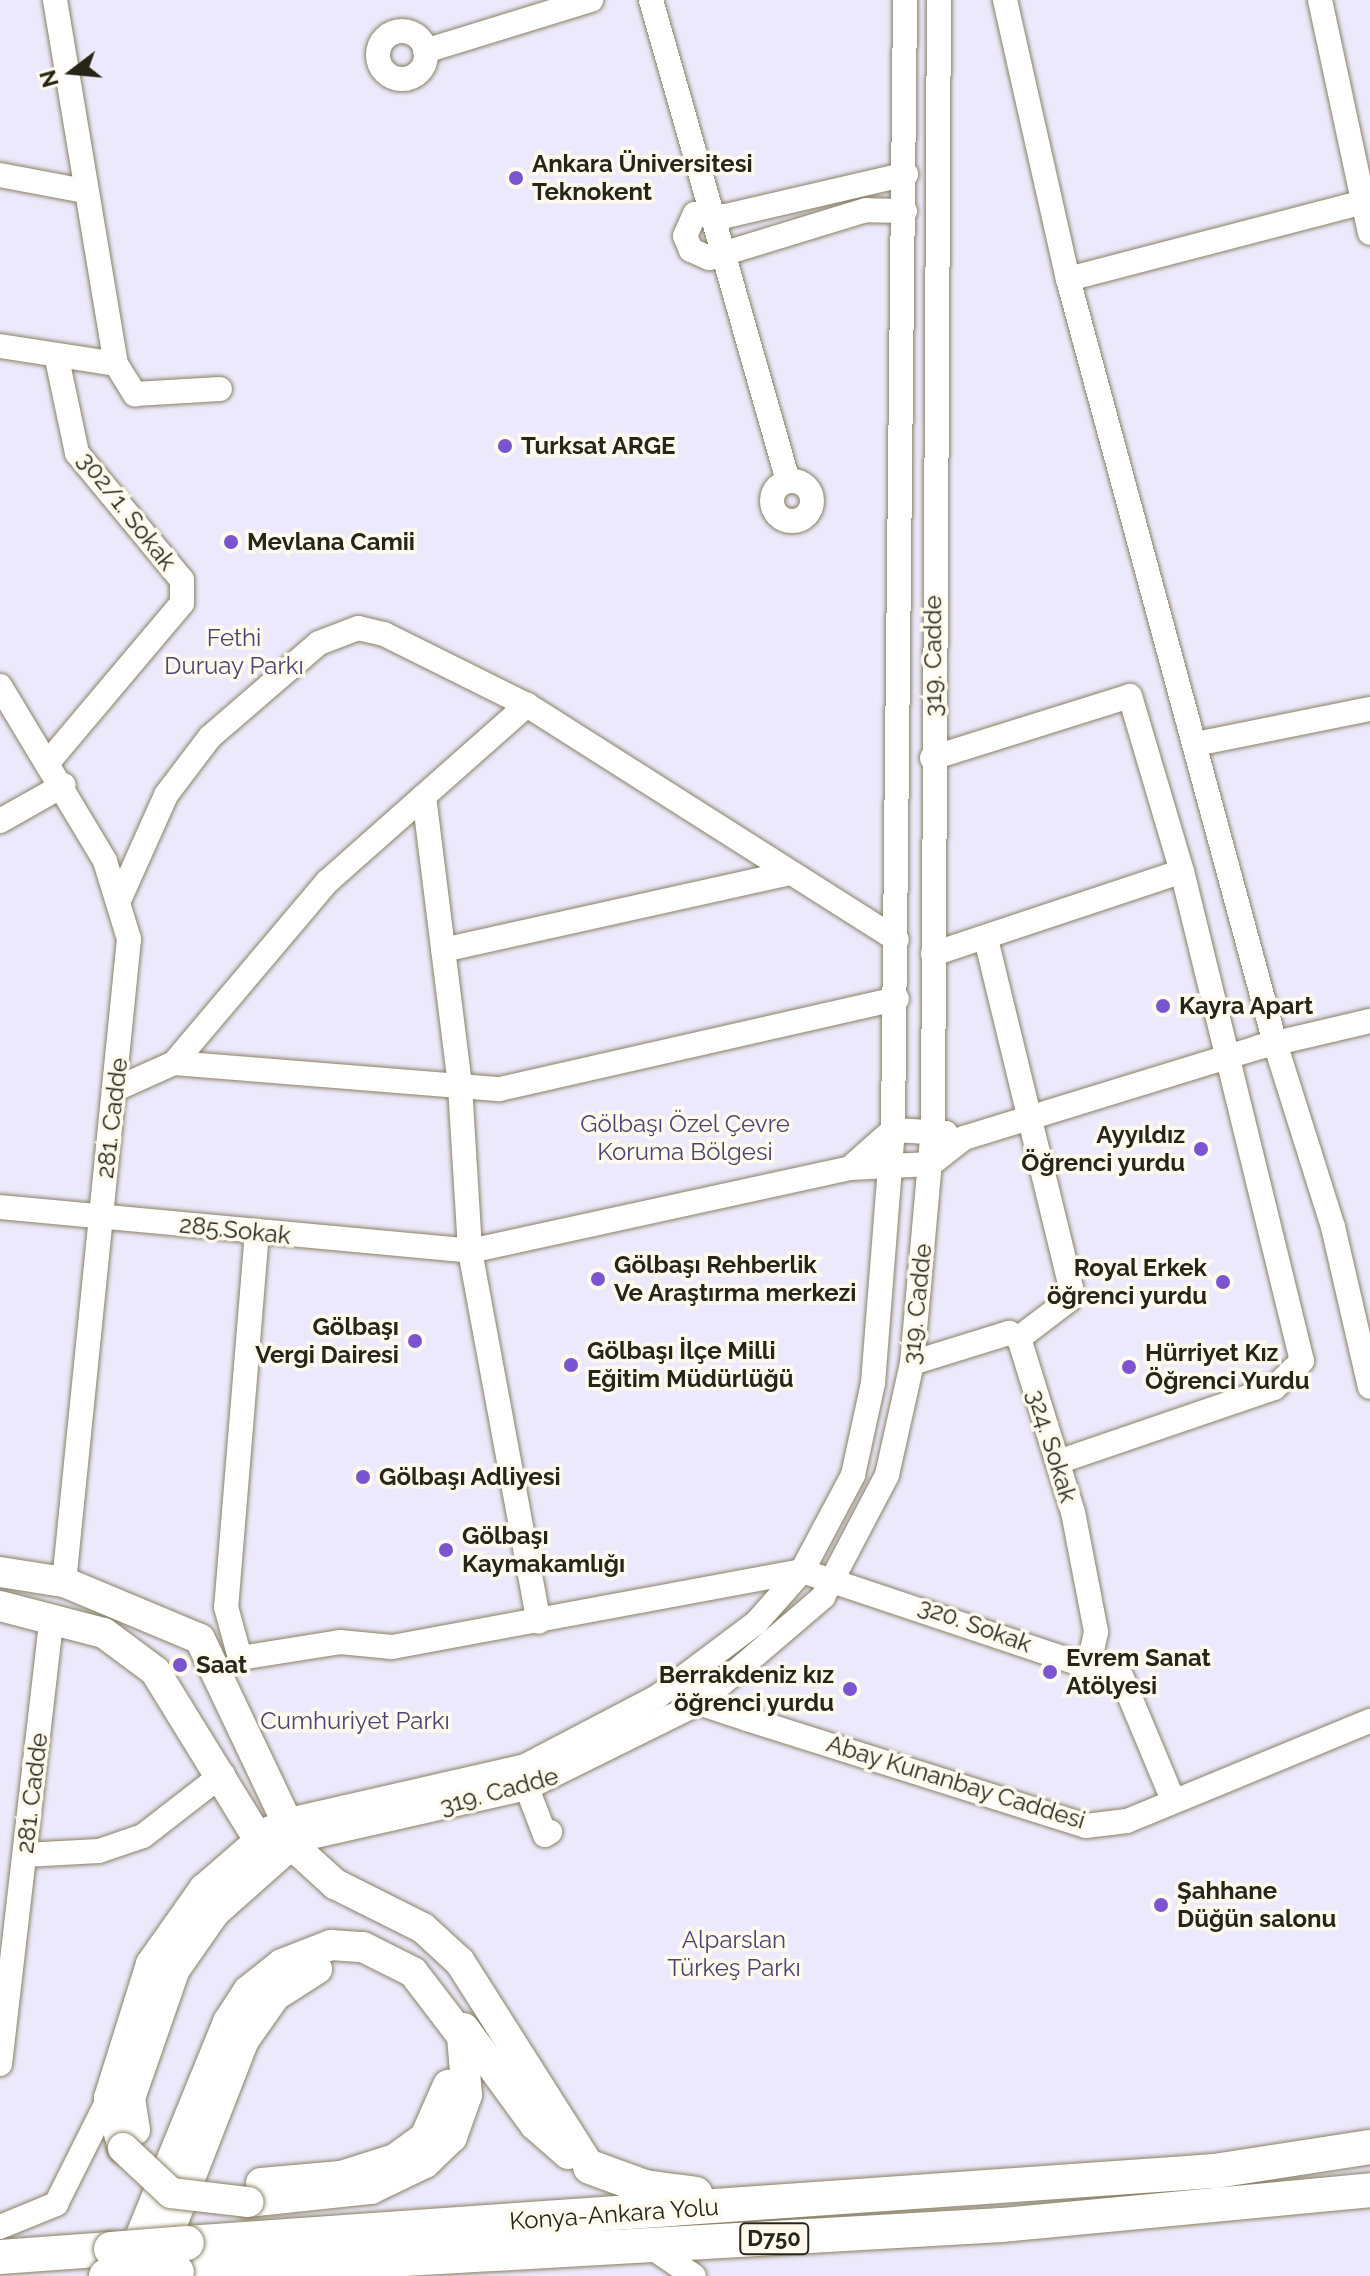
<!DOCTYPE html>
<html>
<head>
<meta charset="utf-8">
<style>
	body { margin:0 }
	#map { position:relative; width:1370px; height:2276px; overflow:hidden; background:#fefaed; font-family:Raleway,sans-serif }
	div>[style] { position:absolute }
	.green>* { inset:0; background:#ece9fc }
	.roads { filter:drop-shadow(0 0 2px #8a8264) drop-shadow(0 0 2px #8a8264) }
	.minor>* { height:24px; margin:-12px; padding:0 12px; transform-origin:12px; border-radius:12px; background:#fff }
	.minor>.ring { margin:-12px; padding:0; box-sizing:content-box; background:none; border:24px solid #fff; border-radius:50% }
	.major>* { height:30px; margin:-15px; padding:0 15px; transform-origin:15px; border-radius:15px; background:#fff }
	.highway>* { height:34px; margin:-17px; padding:0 17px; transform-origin:17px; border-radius:17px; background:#fff }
	.bridges { filter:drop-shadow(0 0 2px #8a8264) drop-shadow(0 0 2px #8a8264) }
	.major-bridge>* { height:30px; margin:-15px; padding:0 15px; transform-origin:15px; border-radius:15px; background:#fff }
	.highway-bridge>* { height:34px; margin:-17px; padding:0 17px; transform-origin:17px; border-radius:17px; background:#fff }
	.dots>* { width:22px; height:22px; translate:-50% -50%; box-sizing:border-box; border:4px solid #fefaed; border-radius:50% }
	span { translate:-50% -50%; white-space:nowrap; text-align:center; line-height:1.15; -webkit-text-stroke:7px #fefaed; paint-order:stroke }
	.shield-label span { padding:2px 6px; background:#fefaed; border:2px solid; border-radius:6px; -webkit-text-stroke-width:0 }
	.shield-label { font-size:22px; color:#272418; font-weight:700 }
	.poi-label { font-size:24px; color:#272418; font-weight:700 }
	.left { translate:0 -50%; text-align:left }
	.right { translate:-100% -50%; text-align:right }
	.street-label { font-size:24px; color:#272418 }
	.park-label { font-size:24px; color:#4e4273 }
	.north { position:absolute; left:32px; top:32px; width:80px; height:80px; -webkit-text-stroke:6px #fefaed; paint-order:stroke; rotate:254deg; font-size:22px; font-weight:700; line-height:32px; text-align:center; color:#272418 }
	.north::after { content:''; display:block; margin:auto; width:28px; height:36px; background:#272418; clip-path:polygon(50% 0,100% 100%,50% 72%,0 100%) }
</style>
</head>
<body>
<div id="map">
	<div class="green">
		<div style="clip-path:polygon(0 0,1370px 0,1370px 2276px,0 2276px)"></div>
	</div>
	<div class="roads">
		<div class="minor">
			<div style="left:55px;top:0;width:369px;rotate:80.5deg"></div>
			<div style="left:116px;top:364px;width:36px;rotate:58deg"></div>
			<div style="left:135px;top:394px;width:85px;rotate:-3.4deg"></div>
			<div style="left:651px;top:0;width:499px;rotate:74.1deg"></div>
			<div style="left:1005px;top:0;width:286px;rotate:77.3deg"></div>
			<div style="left:1068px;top:279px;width:792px;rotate:74.84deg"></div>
			<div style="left:1275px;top:1043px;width:193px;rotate:72.5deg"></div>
			<div style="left:1333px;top:1227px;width:164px;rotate:77deg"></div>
			<div style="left:1320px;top:0;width:238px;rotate:77.9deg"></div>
			<div class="ring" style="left:378px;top:31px;width:24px;height:24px"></div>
			<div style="left:425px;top:51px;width:174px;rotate:-17.1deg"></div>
			<div style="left:0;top:175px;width:86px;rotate:10.7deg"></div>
			<div style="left:905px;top:211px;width:39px;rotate:-179deg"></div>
			<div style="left:866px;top:210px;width:164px;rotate:163deg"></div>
			<div style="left:709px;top:258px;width:20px;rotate:-156deg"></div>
			<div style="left:691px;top:250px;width:15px;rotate:-113deg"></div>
			<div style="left:685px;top:236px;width:24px;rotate:-66deg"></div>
			<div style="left:695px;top:214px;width:31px;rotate:4deg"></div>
			<div style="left:726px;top:216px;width:185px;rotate:-13.1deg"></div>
			<div style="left:1068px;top:279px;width:302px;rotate:-14.6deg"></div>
			<div style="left:0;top:346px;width:117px;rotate:8.8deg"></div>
			<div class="ring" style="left:772px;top:481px;width:16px;height:16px"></div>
			<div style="left:0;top:686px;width:204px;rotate:59deg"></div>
			<div style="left:105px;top:861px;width:82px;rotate:72.9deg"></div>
			<div style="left:129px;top:939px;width:646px;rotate:95.77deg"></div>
			<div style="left:1196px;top:744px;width:177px;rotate:-11.4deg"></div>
			<div style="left:932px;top:758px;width:207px;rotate:-17.4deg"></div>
			<div style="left:1130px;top:696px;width:183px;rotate:73.5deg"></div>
			<div style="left:1182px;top:871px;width:504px;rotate:76.24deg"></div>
			<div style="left:1302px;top:1361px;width:39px;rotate:136deg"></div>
			<div style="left:1274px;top:1388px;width:228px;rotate:161.1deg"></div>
			<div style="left:50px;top:760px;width:205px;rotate:-49.9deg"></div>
			<div style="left:182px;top:603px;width:23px;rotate:-90deg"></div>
			<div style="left:182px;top:580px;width:165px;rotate:-129.6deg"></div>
			<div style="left:77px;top:453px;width:96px;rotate:-102deg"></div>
			<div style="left:424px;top:796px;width:292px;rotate:82.9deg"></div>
			<div style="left:460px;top:1086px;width:165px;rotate:86.5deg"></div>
			<div style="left:470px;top:1251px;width:377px;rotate:79.5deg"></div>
			<div style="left:0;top:821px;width:73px;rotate:-29.4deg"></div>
			<div style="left:120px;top:898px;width:113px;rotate:-65.9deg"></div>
			<div style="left:166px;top:795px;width:73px;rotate:-52.8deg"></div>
			<div style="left:210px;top:737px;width:144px;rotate:-40.8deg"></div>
			<div style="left:319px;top:643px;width:42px;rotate:-21deg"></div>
			<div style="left:358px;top:628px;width:27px;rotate:13deg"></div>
			<div style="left:384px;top:634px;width:160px;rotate:26.4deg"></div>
			<div style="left:527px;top:705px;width:438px;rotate:32.4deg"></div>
			<div style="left:986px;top:939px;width:359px;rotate:76.3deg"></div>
			<div style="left:1071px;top:1288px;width:12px;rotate:99deg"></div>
			<div style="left:1069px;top:1300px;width:63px;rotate:142.8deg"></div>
			<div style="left:443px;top:950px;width:352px;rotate:-12.5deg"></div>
			<div style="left:933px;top:954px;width:262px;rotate:-18.4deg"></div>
			<div style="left:1259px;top:1047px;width:114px;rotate:-13.2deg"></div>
			<div style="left:174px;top:1063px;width:327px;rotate:4.6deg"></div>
			<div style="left:500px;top:1089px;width:407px;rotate:-12.8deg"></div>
			<div style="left:116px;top:1089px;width:64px;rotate:-24.1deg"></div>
			<div style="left:174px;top:1063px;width:238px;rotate:-49.8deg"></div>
			<div style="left:328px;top:881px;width:266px;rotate:-41.5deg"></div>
			<div style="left:850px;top:1168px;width:57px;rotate:-41.5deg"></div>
			<div style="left:893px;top:1130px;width:53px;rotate:3.2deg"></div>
			<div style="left:0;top:1207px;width:472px;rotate:5.3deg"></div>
			<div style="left:470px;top:1251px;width:389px;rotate:-12.3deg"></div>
			<div style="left:850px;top:1168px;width:81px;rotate:-2.8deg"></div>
			<div style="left:931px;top:1164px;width:42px;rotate:-38.2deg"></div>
			<div style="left:964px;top:1138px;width:309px;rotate:-17.1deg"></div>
			<div style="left:257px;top:1232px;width:376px;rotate:94.7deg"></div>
			<div style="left:226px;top:1607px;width:53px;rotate:74.6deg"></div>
			<div style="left:240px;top:1658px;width:101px;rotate:-9.1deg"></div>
			<div style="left:340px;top:1642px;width:52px;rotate:5.5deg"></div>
			<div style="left:392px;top:1647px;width:417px;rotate:-10.5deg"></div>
			<div style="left:802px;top:1571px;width:337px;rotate:18.5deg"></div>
			<div style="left:1122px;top:1678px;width:132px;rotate:67.3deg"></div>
			<div style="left:912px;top:1363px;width:102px;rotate:-17.2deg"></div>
			<div style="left:1009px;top:1333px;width:11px;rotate:27deg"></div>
			<div style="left:1019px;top:1338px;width:182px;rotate:72.8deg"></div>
			<div style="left:1073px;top:1512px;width:122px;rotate:79.1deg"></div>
			<div style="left:1096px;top:1632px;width:34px;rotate:102deg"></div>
			<div style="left:694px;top:1694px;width:10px;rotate:61deg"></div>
			<div style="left:699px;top:1703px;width:51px;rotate:18.4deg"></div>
			<div style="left:747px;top:1719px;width:355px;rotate:17.5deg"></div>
			<div style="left:1086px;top:1826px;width:41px;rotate:-7deg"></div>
			<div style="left:1127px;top:1821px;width:263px;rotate:-22.4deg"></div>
			<div style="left:527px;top:1788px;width:50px;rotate:69deg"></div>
			<div style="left:545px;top:1835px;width:6px;rotate:-31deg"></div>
			<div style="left:285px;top:1821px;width:246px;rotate:-12.9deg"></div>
			<div style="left:525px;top:1766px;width:149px;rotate:-27.6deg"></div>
			<div style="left:657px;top:1697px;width:124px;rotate:-36.8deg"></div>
			<div style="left:756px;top:1623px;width:69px;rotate:-48.5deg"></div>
			<div style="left:802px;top:1571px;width:109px;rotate:-62deg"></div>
			<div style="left:853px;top:1475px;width:94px;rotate:-77.7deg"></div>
			<div style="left:873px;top:1383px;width:254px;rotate:-85.5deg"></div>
			<div style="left:893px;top:1130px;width:1130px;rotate:-89.39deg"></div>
			<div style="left:294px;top:1841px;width:239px;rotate:-12.8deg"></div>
			<div style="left:527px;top:1788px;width:192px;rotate:-26.3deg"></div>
			<div style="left:699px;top:1703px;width:163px;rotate:-40.5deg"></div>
			<div style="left:823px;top:1597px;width:138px;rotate:-62.3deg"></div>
			<div style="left:887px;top:1475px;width:115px;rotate:-77.4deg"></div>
			<div style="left:912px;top:1363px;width:235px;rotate:-84.9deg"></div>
			<div style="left:933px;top:1129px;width:1129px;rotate:-89.7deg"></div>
			<div style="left:25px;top:1855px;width:74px;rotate:-3.1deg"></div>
			<div style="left:99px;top:1851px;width:46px;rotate:-18.8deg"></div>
			<div style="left:143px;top:1836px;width:101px;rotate:-37.8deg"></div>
			<div style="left:0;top:2064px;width:450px;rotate:-83.4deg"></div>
			<div style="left:0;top:2227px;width:61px;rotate:-22.3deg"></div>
			<div style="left:56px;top:2204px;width:119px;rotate:-63.4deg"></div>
			<div style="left:650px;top:2246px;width:53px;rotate:34.3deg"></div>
		</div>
		<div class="major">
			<div style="left:0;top:1572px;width:65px;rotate:8.9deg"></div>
			<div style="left:64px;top:1582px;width:147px;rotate:22.7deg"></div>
			<div style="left:200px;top:1639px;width:238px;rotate:64.6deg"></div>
			<div style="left:302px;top:1854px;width:45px;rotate:42.3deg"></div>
			<div style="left:335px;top:1884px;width:98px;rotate:26.6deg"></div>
			<div style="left:423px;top:1928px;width:50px;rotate:42.6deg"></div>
			<div style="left:460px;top:1962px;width:243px;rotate:57.6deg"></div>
			<div style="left:0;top:1606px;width:107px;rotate:14.6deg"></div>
			<div style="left:104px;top:1633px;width:64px;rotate:36.7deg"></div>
			<div style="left:155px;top:1671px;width:223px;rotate:58.4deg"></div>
			<div style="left:464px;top:2028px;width:120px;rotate:53.8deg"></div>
			<div style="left:535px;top:2125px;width:44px;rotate:41.3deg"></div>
			<div style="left:135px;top:2130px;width:32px;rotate:-99deg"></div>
			<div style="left:130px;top:2098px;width:137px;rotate:-70.8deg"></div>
			<div style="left:175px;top:1969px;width:70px;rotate:-54.9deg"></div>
			<div style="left:215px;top:1912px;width:96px;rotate:-41.6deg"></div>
			<div style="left:123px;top:2148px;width:52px;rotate:-105.6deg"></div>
			<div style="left:109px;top:2098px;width:140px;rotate:-72.6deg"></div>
			<div style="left:151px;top:1964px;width:92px;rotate:-54.8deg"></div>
			<div style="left:204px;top:1889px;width:89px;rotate:-40.9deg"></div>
			<div style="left:261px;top:2183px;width:80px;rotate:-5deg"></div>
			<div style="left:341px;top:2176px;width:57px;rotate:-17.5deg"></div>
			<div style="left:395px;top:2159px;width:37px;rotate:-36deg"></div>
			<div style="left:425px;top:2137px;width:57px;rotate:-66.1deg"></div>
			<div style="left:157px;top:2263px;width:239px;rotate:-68.7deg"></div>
			<div style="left:244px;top:2040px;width:54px;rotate:-54.8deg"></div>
			<div style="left:275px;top:1996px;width:50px;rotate:-32.7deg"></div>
			<div style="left:128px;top:2267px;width:265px;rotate:-67.8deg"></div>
			<div style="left:228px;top:2022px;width:37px;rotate:-57deg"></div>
			<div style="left:248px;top:1991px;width:43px;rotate:-38.5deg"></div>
			<div style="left:282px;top:1964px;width:53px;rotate:-21.2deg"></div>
			<div style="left:331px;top:1945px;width:32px;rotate:4deg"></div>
			<div style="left:363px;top:1947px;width:56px;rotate:26.6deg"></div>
			<div style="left:413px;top:1972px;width:81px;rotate:52.6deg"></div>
			<div style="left:462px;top:2036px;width:59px;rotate:85.2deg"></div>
			<div style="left:467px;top:2095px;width:45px;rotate:109.7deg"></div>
			<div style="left:452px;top:2137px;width:37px;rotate:136deg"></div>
			<div style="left:425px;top:2163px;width:60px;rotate:154.3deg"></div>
			<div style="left:371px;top:2189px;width:124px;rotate:174deg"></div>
		</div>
		<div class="highway">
			<div style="left:590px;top:2167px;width:59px;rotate:20deg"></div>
			<div style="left:645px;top:2187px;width:51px;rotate:7.8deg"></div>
			<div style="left:187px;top:2243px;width:1031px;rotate:-4.01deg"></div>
			<div style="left:1215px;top:2171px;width:157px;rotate:-8.8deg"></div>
			<div style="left:0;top:2257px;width:111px;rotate:-4.1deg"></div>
			<div style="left:177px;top:2272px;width:826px;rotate:-3.26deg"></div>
			<div style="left:1002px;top:2225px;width:370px;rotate:-5.4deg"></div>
		</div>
	</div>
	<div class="bridges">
		<div class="major-bridge">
			<div style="left:123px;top:2148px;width:66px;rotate:43.2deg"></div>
			<div style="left:171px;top:2193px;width:78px;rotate:6.7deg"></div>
		</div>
		<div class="highway-bridge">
			<div style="left:111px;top:2249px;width:76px;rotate:-4.5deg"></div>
			<div style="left:106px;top:2276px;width:71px;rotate:-3.2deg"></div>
		</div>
	</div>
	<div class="dots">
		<div style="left:516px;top:178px;background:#7a55cf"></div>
		<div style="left:505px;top:446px;background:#7a55cf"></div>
		<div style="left:231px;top:542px;background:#7a55cf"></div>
		<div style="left:1163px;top:1006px;background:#7a55cf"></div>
		<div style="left:1201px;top:1149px;background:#7a55cf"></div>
		<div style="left:598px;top:1279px;background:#7a55cf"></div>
		<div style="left:1223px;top:1282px;background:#7a55cf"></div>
		<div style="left:415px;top:1341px;background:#7a55cf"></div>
		<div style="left:571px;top:1365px;background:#7a55cf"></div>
		<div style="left:1129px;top:1367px;background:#7a55cf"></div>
		<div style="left:363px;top:1477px;background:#7a55cf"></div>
		<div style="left:446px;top:1550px;background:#7a55cf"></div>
		<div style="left:180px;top:1665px;background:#7a55cf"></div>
		<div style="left:1050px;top:1672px;background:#7a55cf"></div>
		<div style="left:850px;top:1689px;background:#7a55cf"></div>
		<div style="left:1161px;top:1905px;background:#7a55cf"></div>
	</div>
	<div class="shield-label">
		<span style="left:774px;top:2239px">D750</span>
	</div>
	<div class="poi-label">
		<span class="left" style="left:532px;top:178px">Ankara Üniversitesi<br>Teknokent</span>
		<span class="left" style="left:521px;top:446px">Turksat ARGE</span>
		<span class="left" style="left:247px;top:542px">Mevlana Camii</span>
		<span class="left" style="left:1179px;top:1006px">Kayra Apart</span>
		<span class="right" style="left:1185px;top:1149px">Ayyıldız<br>Öğrenci yurdu</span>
		<span class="left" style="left:614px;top:1279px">Gölbaşı Rehberlik<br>Ve Araştırma merkezi</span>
		<span class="right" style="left:1207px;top:1282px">Royal Erkek<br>öğrenci yurdu</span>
		<span class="right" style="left:399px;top:1341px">Gölbaşı<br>Vergi Dairesi</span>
		<span class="left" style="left:587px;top:1365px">Gölbaşı İlçe Milli<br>Eğitim Müdürlüğü</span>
		<span class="left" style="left:1145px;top:1367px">Hürriyet Kız<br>Öğrenci Yurdu</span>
		<span class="left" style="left:379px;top:1477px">Gölbaşı Adliyesi</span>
		<span class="left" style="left:462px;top:1550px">Gölbaşı<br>Kaymakamlığı</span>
		<span class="left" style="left:1066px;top:1672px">Evrem Sanat<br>Atölyesi</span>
		<span class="left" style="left:196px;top:1665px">Saat</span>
		<span class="right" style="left:834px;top:1689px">Berrakdeniz kız<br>öğrenci yurdu</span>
		<span class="left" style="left:1177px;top:1905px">Şahhane<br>Düğün salonu</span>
	</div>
	<div class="street-label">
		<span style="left:127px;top:511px;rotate:52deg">302/1. Sokak</span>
		<span style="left:933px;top:656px;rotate:-90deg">319. Cadde</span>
		<span style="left:112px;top:1118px;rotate:-83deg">281. Cadde</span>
		<span style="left:235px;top:1230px;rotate:6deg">285.Sokak</span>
		<span style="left:917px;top:1304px;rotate:-84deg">319. Cadde</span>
		<span style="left:1052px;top:1446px;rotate:73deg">324. Sokak</span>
		<span style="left:975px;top:1625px;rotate:20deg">320. Sokak</span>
		<span style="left:956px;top:1782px;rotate:17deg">Abay Kunanbay Caddesi</span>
		<span style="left:499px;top:1791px;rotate:-15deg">319. Cadde</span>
		<span style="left:32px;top:1793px;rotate:-83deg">281. Cadde</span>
		<span style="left:614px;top:2214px;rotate:-4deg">Konya-Ankara Yolu</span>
	</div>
	<div class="park-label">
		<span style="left:234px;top:652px">Fethi<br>Duruay Parkı</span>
		<span style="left:685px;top:1138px">Gölbaşı Özel Çevre<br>Koruma Bölgesi</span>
		<span style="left:355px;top:1721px">Cumhuriyet Parkı</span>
		<span style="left:734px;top:1954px">Alparslan<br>Türkeş Parkı</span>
	</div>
	<div class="north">N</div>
</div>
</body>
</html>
